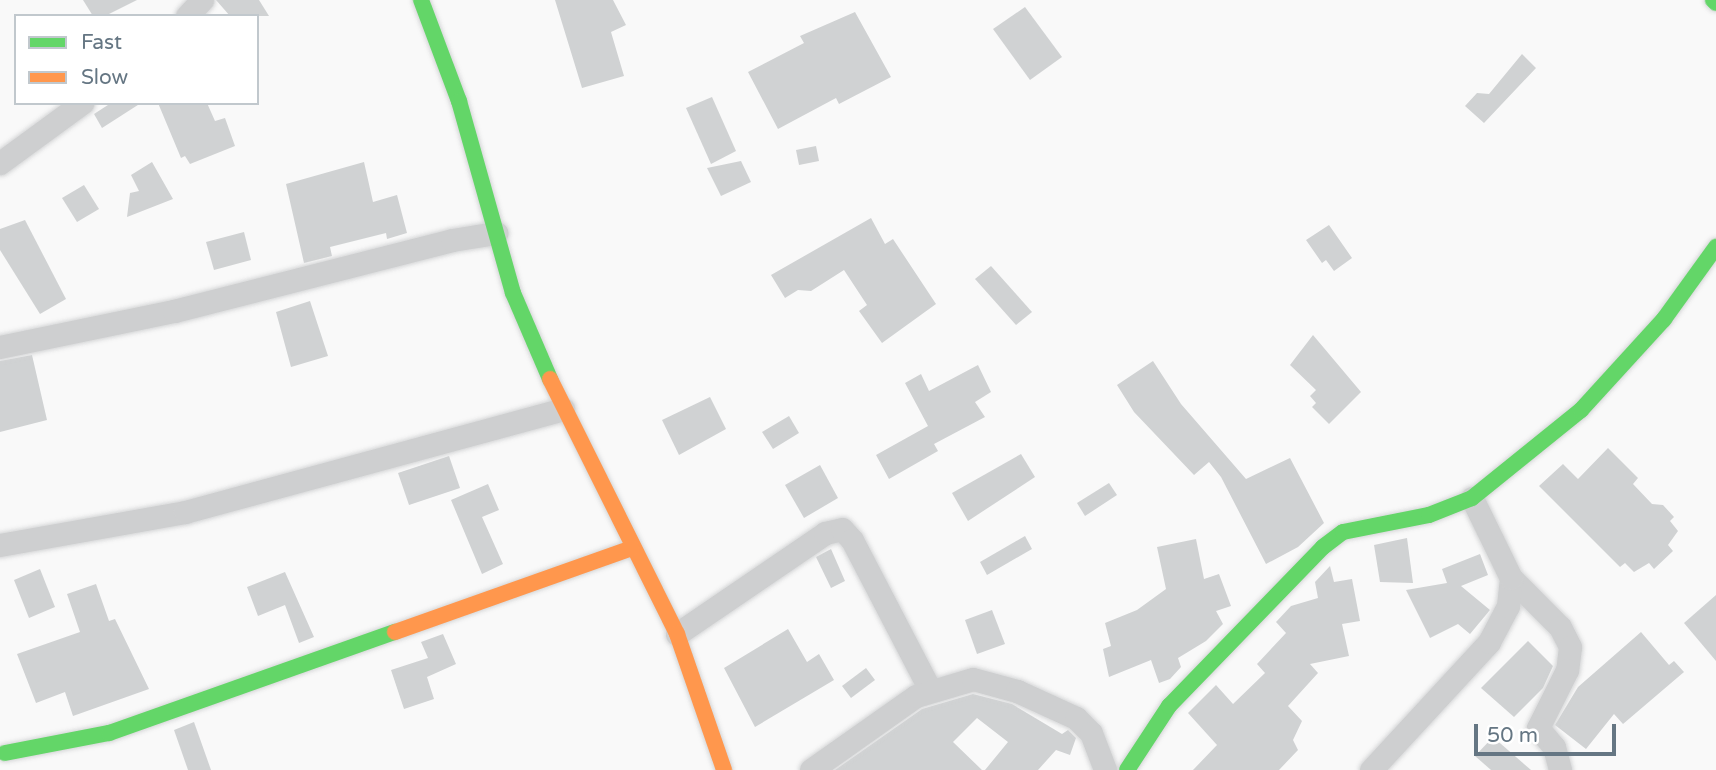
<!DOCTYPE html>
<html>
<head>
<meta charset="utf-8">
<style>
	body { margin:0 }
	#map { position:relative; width:1716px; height:770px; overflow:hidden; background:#f9f9f9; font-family:"Varela Round",sans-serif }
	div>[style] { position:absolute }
	.building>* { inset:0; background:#d0d2d3 }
	.roads { filter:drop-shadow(0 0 2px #d5d6d7) drop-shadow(0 0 2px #d5d6d7) }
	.street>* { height:23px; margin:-11.5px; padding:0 11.5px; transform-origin:11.5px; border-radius:11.5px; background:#cecfd0 }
	.fast>* { height:16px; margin:-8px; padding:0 8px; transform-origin:8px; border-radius:8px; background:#63d668 }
	.slow>* { height:16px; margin:-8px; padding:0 8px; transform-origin:8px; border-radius:8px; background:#ff974d }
	span { translate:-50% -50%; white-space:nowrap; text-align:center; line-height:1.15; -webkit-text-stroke:7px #fff; paint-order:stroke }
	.legend { position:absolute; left:14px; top:14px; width:245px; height:91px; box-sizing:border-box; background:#fff; border:2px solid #c1c8cd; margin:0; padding:9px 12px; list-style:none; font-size:21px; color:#657683 }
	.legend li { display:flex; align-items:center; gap:14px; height:35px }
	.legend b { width:35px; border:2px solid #c1c8cd }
	.scale { position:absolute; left:1474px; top:724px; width:142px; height:32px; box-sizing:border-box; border:4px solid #657683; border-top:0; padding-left:9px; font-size:21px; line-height:24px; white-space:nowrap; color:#657683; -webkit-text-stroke:5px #fff; paint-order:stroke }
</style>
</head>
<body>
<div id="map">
	<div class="building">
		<div style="clip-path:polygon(83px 0,137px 0,105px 16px,93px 16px)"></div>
		<div style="clip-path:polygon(216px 0,259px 0,269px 16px,230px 16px)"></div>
		<div style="clip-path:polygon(555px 0,613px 0,626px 25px,611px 32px,624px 76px,582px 88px)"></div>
		<div style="clip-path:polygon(1025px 7px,1062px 57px,1030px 80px,993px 29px)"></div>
		<div style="clip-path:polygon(855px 12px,891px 77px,839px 104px,836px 98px,778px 129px,748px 72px,804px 43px,800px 36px)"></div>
		<div style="clip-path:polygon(1522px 54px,1536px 68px,1484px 123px,1465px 106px,1477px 93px,1489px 94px)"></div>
		<div style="clip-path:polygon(712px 97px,736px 151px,711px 164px,686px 108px)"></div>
		<div style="clip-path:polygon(111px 103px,141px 103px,102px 128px,94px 114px)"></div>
		<div style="clip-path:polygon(158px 103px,207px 103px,215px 121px,225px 118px,235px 146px,190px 164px,185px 156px,181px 158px)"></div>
		<div style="clip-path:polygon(816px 146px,819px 161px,799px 165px,796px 150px)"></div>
		<div style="clip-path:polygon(741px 161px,751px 182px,721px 196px,707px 168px)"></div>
		<div style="clip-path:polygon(152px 162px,173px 199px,127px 217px,130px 193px,139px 191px,131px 175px)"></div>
		<div style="clip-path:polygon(364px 162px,373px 202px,397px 195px,407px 233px,387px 239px,386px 233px,330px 247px,332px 256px,304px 263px,286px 184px)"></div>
		<div style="clip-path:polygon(84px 185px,99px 209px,77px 222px,62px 198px)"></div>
		<div style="clip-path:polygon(871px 218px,885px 244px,893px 239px,936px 304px,882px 343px,859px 311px,867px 305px,844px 270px,811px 291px,798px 290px,785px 298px,771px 275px)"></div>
		<div style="clip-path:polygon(25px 220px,66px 299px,40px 314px,0 250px,0 229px)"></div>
		<div style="clip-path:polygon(1329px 225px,1352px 258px,1334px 271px,1326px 260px,1322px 263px,1306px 240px)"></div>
		<div style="clip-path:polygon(244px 232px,251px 260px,214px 270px,206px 242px)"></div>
		<div style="clip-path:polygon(991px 266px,1032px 312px,1016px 325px,975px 279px)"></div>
		<div style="clip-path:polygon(310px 301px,328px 356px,291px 367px,276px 312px)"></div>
		<div style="clip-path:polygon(1313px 335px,1361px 392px,1329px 424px,1312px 407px,1316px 403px,1310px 396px,1316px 390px,1290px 365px)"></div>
		<div style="clip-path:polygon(32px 355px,47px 420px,0 432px,0 361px)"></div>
		<div style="clip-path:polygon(1153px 361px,1181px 404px,1246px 479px,1290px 458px,1324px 523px,1298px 547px,1266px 564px,1221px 477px,1209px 462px,1194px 475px,1134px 412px,1117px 385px)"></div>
		<div style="clip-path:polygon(978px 365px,991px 392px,975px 402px,985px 417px,934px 444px,938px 451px,889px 479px,876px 455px,928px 426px,905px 383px,921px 374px,929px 391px)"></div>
		<div style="clip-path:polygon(710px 397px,726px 429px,679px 455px,662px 420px)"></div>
		<div style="clip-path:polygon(789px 416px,799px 433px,773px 449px,762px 432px)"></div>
		<div style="clip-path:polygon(1608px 448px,1638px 478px,1633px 484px,1652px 504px,1663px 505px,1674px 517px,1670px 521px,1678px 531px,1668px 545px,1673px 551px,1654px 569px,1649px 563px,1634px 572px,1625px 563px,1620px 567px,1539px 486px,1563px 464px,1578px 479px)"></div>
		<div style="clip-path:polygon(1021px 454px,1035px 477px,968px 521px,952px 493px)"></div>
		<div style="clip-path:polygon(449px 456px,460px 488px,409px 505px,398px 473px)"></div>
		<div style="clip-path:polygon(820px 465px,838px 498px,804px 518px,785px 485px)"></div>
		<div style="clip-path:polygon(1109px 483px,1117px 495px,1085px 516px,1077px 503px)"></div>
		<div style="clip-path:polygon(488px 484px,499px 510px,482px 517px,503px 564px,482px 574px,451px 500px)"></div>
		<div style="clip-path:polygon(1025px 536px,1032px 549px,987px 575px,980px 562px)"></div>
		<div style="clip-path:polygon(1407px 538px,1413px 583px,1380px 582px,1374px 545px)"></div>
		<div style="clip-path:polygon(1196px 539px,1204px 579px,1219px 574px,1231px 606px,1216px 611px,1223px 624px,1206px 641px,1178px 658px,1181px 667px,1170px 679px,1159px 683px,1151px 660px,1109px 677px,1103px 649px,1111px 646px,1105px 623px,1137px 610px,1166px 589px,1157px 547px)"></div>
		<div style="clip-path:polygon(831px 549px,845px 581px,831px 588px,816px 557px)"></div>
		<div style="clip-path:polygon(1480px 554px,1488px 575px,1461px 586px,1490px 610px,1470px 634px,1458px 624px,1430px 638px,1406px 590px,1447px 583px,1442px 569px)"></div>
		<div style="clip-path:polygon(1330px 566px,1334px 582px,1352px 579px,1360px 621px,1342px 624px,1349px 656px,1310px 664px,1318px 673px,1288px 706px,1302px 721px,1293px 740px,1298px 750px,1279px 770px,1193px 770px,1217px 745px,1188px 713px,1216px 685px,1233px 704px,1265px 673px,1257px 664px,1286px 633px,1276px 622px,1291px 606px,1318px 598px,1315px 582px)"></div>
		<div style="clip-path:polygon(40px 569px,55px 607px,29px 618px,14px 580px)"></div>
		<div style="clip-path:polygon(285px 572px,314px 637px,299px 643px,285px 605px,258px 616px,247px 587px)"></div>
		<div style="clip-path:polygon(96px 584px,109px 621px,115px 619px,149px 689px,73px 716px,65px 692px,36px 703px,17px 654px,80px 632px,67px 594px)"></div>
		<div style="clip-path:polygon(1716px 595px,1716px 661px,1684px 623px)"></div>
		<div style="clip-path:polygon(992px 610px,1005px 644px,977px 654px,965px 620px)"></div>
		<div style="clip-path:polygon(788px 629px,807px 662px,819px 654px,834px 680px,755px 727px,724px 668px)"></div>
		<div style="clip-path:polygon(1641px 632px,1669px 665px,1674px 661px,1684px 672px,1623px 724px,1614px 714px,1586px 749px,1555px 725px,1578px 687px)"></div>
		<div style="clip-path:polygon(443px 634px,456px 664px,427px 677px,434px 699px,404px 709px,391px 670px,428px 658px,421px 642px)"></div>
		<div style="clip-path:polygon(1528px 641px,1553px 666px,1543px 688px,1514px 717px,1481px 688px)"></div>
		<div style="clip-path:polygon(866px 668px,875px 680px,851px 698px,842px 686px)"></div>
		<div style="clip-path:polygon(973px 694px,1012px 704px,1062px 734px,1068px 730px,1076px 738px,1070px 755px,1056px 750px,1038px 770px,985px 770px,1008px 742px,977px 718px,953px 742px,982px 770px,835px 770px,922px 709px)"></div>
		<div style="clip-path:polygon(194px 722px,211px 770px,188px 770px,174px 730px)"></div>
		<div style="clip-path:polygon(1493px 737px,1531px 770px,1491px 770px,1475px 756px)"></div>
	</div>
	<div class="roads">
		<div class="street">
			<div style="left:187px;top:16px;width:22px;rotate:-47deg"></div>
			<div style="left:0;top:163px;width:102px;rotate:-36.2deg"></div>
			<div style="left:0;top:347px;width:178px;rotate:-11.7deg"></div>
			<div style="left:174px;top:311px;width:287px;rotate:-14.3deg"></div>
			<div style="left:452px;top:240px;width:45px;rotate:-9deg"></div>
			<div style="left:0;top:545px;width:188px;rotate:-10.1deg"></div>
			<div style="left:185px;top:512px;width:392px;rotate:-15.2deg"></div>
			<div style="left:1511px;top:578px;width:69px;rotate:45deg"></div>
			<div style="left:1560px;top:627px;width:22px;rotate:63deg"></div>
			<div style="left:1570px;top:647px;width:23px;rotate:97deg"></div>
			<div style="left:1567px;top:670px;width:65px;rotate:116.6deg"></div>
			<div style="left:1538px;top:728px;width:25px;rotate:50deg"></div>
			<div style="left:1554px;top:747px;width:24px;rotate:75deg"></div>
			<div style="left:677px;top:634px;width:179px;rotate:-34.3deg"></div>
			<div style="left:825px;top:533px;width:17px;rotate:-13deg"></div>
			<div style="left:842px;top:529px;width:15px;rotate:48deg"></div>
			<div style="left:852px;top:540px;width:169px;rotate:62.5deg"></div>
			<div style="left:811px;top:770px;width:128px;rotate:-35.2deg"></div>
			<div style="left:916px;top:696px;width:59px;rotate:-16.6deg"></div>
			<div style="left:973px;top:679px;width:46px;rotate:15.3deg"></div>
			<div style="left:1017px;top:691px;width:65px;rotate:24.6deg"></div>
			<div style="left:1076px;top:718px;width:21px;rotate:45deg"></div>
			<div style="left:1091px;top:733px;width:40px;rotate:69deg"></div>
			<div style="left:1371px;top:770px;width:174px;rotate:-47.3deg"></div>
			<div style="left:1489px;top:642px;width:41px;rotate:-62.2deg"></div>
			<div style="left:1508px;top:606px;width:28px;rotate:-84deg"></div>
			<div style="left:1511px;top:578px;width:89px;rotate:-116deg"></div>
		</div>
		<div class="fast">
			<div style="left:421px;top:0;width:108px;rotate:69.4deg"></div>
			<div style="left:459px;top:101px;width:199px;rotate:74.3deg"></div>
			<div style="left:513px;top:293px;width:94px;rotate:66.7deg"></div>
			<div style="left:1713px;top:0;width:4px;rotate:45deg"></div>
			<div style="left:5px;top:753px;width:106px;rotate:-10.9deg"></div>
			<div style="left:109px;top:733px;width:303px;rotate:-19.5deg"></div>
			<div style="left:1127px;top:770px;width:77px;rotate:-56.7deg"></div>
			<div style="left:1169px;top:706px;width:221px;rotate:-45.9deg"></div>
			<div style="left:1323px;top:547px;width:25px;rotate:-37deg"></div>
			<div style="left:1343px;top:532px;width:88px;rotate:-11.2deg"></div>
			<div style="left:1429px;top:515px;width:46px;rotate:-21.6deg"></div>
			<div style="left:1472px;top:498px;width:140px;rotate:-38.9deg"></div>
			<div style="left:1581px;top:410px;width:123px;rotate:-47.6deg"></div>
			<div style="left:1664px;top:319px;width:89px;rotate:-54.2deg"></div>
		</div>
		<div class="slow">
			<div style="left:550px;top:379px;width:285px;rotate:63.5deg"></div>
			<div style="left:677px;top:634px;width:144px;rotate:70.9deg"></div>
			<div style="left:395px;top:632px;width:251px;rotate:-19.5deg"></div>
		</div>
	</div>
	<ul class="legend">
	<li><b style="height:9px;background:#63d668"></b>Fast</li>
	<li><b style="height:9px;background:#ff974d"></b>Slow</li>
	</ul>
	<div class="scale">50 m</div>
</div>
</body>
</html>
